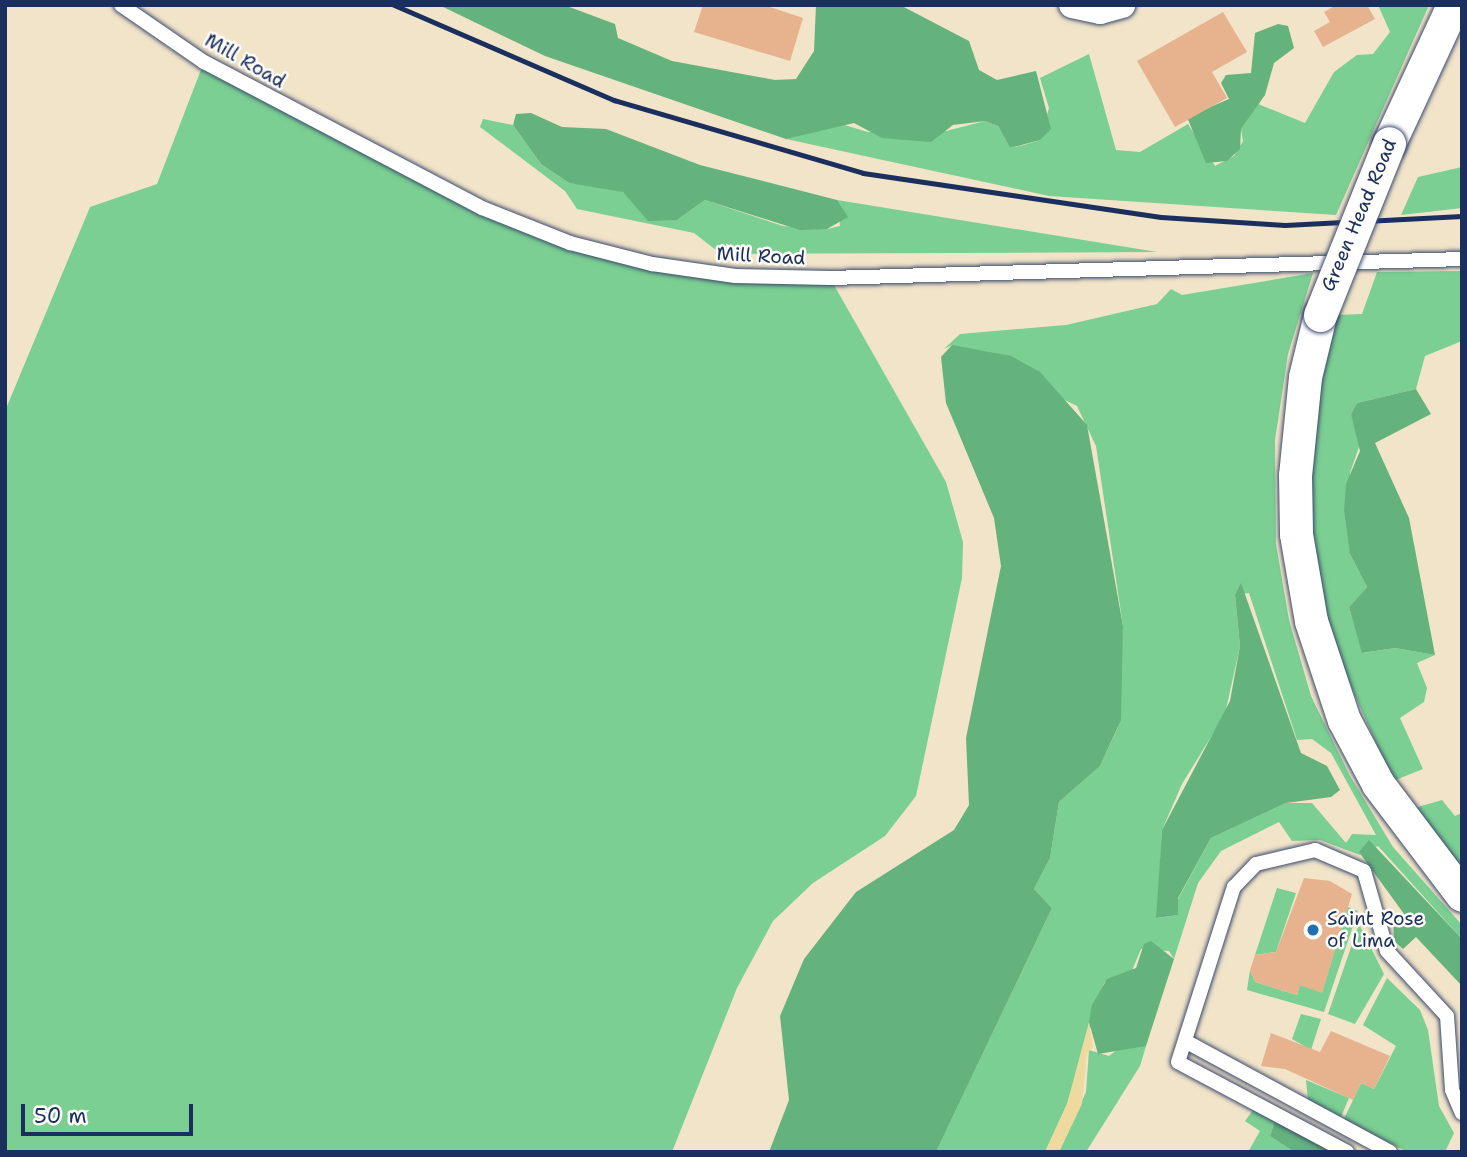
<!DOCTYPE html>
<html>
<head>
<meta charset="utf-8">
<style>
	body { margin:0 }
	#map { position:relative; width:1467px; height:1157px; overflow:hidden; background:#f1e4c9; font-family:"Shantell Sans",sans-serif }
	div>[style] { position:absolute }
	.green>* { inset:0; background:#7bcf92 }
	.forest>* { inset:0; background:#64b27c }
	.sand>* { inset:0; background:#eeda9e }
	.building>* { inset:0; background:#e7b38f }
	.roads { filter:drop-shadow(0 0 2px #3b4a6e) drop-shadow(0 0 2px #3b4a6e) }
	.service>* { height:14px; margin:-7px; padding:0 7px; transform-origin:7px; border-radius:7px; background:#fff }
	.minor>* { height:26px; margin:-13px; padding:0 13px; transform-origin:13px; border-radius:13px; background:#fff }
	.tertiary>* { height:33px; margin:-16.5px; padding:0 16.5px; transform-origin:16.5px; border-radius:16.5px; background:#fff }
	.rail>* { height:5px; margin:-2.5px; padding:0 2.5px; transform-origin:2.5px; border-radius:2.5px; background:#1b2f5e }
	.bridges { filter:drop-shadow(0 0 2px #3b4a6e) drop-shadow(0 0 2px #3b4a6e) }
	.tertiary-bridge>* { height:33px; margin:-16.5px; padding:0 16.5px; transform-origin:16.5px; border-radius:16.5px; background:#fff }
	.dots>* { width:19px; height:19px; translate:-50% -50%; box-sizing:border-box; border:4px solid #fdfcf7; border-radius:50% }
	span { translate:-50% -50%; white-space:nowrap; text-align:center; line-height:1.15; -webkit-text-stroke:5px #fdfcf7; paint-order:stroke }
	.street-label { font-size:19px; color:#1b2f5e }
	.poi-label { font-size:19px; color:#1b2f5e }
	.left { translate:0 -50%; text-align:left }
	.frame { position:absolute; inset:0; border:7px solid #1b2f5e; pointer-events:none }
	.scale { position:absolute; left:21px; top:1104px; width:172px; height:32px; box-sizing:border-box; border:4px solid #1b2f5e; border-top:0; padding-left:9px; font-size:21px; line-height:24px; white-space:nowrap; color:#1b2f5e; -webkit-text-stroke:5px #fdfcf7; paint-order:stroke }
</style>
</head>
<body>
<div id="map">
	<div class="green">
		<div style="clip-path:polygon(1378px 5px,1429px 5px,1336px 215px,1049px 196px,786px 139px,841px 124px,868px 132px,946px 131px,985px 121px,998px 126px,1010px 148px,1024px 145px,1040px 140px,1049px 108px,1040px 78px,1089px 54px,1116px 150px,1140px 152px,1188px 124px,1215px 166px,1234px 156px,1243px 141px,1241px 129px,1258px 104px,1305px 123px,1334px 72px,1357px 55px,1373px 54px,1390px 32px)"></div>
		<div style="clip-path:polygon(204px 62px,482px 208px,652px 264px,830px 278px,946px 482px,963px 542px,962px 578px,916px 796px,885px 836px,813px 883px,773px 921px,737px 988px,672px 1152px,5px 1152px,5px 411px,90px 207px,157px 184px)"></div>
		<div style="clip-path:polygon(483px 119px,513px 125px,541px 164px,569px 183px,615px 188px,677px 220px,705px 200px,783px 226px,827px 229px,840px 226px,837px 200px,1157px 252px,721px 254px,694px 233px,577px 209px,565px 191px,480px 127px)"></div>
		<div style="clip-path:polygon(1462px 167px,1462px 208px,1401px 215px,1418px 177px)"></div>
		<div style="clip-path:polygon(1462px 271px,1462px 341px,1425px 356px,1416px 389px,1357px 403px,1351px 414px,1361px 441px,1350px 473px,1350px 554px,1367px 587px,1349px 607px,1363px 653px,1395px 648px,1435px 655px,1417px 663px,1427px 688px,1424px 702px,1400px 718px,1423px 769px,1393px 781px,1332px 644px,1315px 567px,1309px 494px,1317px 395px,1335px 315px,1362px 314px,1377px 272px)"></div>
		<div style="clip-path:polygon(evenodd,1313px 273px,1288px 354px,1275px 440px,1276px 544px,1289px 620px,1311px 696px,1350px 776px,1393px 847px,1462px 925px,1462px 939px,1378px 846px,1360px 855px,1320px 840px,1292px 841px,1279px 822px,1221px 851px,1198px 883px,1174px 959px,1169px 951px,1141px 949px,1131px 973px,1104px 983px,1067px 1104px,1045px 1152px,936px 1152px,1052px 908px,1034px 889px,1050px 858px,1059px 802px,1100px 766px,1118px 727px,1123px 626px,1096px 446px,1077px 406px,952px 345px,944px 349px,960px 334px,1066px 325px,1157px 304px,1171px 289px,1182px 295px,1313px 273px,1249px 593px,1297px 740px,1312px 739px,1331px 753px,1376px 835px,1352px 834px,1346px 843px,1312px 803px,1286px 803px,1211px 838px,1178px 899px,1178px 915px,1157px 918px,1162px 830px,1182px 784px,1225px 714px,1240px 646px,1235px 595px,1249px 593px)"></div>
		<div style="clip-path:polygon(1442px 800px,1455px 816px,1462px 813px,1462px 874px,1411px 809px)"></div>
		<div style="clip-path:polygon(1277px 888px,1296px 893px,1276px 952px,1255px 955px)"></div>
		<div style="clip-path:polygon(1348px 907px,1358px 911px,1324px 1012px,1247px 990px,1250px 970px,1255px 982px,1297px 995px,1300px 985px,1322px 992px)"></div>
		<div style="clip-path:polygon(1359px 924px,1384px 974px,1355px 1024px,1328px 1014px)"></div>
		<div style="clip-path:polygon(1387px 978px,1420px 1010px,1428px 1030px,1439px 1106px,1454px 1133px,1445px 1152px,1407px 1152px,1344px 1119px,1361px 1083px,1374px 1089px,1396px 1046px,1363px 1025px)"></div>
		<div style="clip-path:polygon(1301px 1014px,1321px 1019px,1311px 1050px,1292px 1039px)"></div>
		<div style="clip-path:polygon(1123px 1045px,1146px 1046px,1140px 1066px,1086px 1152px,1059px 1152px,1086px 1092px,1089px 1050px,1109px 1056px)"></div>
		<div style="clip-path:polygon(1306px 1080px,1349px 1098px,1341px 1117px,1308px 1100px)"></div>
		<div style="clip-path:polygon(1254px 1109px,1275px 1120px,1270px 1136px,1294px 1152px,1248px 1152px,1260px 1131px,1245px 1121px)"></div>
	</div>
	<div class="forest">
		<div style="clip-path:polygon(439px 5px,564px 5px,615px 24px,618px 38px,672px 61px,775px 80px,796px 79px,814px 51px,816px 5px,900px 5px,969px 41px,979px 70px,997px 80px,1036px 71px,1051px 129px,1040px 140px,1010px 148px,998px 126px,985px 121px,953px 125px,931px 142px,882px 138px,854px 123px,786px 139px,545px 56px)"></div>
		<div style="clip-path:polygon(1278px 24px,1288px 26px,1294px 48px,1274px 63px,1265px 95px,1241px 129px,1240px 149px,1227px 161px,1206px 163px,1187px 117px,1229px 99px,1221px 83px,1226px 75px,1251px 73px,1255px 33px)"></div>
		<div style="clip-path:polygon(531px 113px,562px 127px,606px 129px,700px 165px,837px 200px,848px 217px,827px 229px,800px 230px,705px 200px,677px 220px,648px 221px,623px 192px,569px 183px,541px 164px,513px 125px,516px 114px)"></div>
		<div style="clip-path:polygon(952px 345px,1011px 356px,1040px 372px,1087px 425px,1123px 626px,1121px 720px,1100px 766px,1059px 802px,1050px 858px,1034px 889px,1052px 908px,936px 1152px,769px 1152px,789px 1100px,780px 1016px,804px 959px,856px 892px,954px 830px,969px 805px,966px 738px,1001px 566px,994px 518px,946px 403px,941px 357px)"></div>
		<div style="clip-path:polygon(1416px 389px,1431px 414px,1375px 443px,1409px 518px,1435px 655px,1395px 648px,1362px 653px,1349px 607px,1367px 587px,1350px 554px,1344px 510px,1346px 484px,1360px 451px,1351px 414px,1357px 403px)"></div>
		<div style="clip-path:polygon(1241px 583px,1301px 753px,1327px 766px,1340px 790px,1331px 797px,1286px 803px,1211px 838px,1178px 898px,1178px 915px,1156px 918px,1162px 830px,1230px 701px,1240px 646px,1235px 595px)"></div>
		<div style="clip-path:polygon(1369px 840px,1462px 939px,1462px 986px,1416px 937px,1403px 949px,1394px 941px,1393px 920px,1407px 918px,1359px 852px)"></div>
		<div style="clip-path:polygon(1151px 941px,1174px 959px,1146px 1046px,1098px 1054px,1089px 1022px,1092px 1005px,1107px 979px,1136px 968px,1144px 944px)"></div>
		<div style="clip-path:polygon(1275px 1120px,1334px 1152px,1294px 1152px,1270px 1136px)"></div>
	</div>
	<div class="sand">
		<div style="clip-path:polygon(1089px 1022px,1093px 1047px,1087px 1053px,1082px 1104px,1059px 1152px,1045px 1152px,1067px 1104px)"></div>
	</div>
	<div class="building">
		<div style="clip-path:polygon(703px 5px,764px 5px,803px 18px,790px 61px,694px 32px)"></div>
		<div style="clip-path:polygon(1336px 5px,1367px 5px,1375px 19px,1323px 47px,1314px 31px,1330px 22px,1324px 12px)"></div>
		<div style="clip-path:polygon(1223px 12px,1247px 52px,1212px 72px,1227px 98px,1175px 127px,1137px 61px)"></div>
		<div style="clip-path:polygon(1304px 878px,1330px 881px,1352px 894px,1322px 993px,1300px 985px,1297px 995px,1255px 982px,1250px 970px,1255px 955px,1276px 952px)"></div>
		<div style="clip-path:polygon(1331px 1031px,1390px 1056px,1374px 1089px,1361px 1083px,1353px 1100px,1285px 1069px,1261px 1066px,1271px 1033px,1320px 1052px)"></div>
	</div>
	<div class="roads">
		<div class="service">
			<div style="left:121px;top:5px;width:101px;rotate:34.5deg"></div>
			<div style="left:204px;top:62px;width:314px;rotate:27.7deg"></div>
			<div style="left:482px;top:208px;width:95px;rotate:21.7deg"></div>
			<div style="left:570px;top:243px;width:85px;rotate:14.4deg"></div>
			<div style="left:652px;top:264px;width:84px;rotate:8.2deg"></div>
			<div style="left:735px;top:276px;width:95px;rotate:1.2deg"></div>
			<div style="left:830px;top:278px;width:632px;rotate:-1.72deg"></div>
			<div style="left:1185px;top:1041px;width:233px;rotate:28.4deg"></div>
			<div style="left:1347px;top:1152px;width:191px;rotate:-152deg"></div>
			<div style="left:1178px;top:1062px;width:184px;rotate:-72.3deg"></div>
			<div style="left:1234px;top:887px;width:32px;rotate:-46deg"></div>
			<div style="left:1256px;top:864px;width:61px;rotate:-13.3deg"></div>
			<div style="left:1315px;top:850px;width:53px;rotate:23.2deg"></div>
			<div style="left:1364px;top:871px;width:83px;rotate:74deg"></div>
			<div style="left:1387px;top:951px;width:88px;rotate:47.3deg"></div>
			<div style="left:1447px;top:1016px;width:74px;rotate:86.1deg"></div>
			<div style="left:1452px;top:1090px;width:25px;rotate:67deg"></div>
		</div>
		<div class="minor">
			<div style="left:1072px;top:5px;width:29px;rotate:12deg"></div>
			<div style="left:1100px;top:11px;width:23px;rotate:-15deg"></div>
		</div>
		<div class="tertiary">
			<div style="left:1389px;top:143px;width:152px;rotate:-65.1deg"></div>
			<div style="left:1320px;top:315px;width:64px;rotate:103.6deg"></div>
			<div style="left:1305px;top:377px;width:99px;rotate:95.8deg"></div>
			<div style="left:1295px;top:475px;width:59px;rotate:89deg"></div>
			<div style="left:1296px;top:534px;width:88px;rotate:80.2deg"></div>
			<div style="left:1311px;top:621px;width:104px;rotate:71.6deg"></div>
			<div style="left:1344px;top:720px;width:72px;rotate:62deg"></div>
			<div style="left:1378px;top:784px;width:139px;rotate:52.9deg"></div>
		</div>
	</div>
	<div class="rail">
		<div style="left:394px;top:5px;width:240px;rotate:23.4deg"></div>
		<div style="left:614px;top:100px;width:259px;rotate:16.3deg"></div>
		<div style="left:863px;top:173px;width:301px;rotate:8.4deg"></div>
		<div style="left:1161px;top:217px;width:124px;rotate:3.7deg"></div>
		<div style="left:1285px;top:225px;width:177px;rotate:-2.9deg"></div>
	</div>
	<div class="bridges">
		<div class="tertiary-bridge">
			<div style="left:1320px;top:315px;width:185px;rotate:-68.1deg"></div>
		</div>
	</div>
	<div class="dots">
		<div style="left:1313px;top:930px;background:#1f6fb2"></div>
	</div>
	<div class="street-label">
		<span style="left:245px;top:61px;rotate:30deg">Mill Road</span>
		<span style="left:1359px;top:215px;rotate:-67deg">Green Head Road</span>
		<span style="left:761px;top:256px;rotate:3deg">Mill Road</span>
	</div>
	<div class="poi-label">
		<span class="left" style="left:1327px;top:930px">Saint Rose<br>of Lima</span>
	</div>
	<div class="frame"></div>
	<div class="scale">50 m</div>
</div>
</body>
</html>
